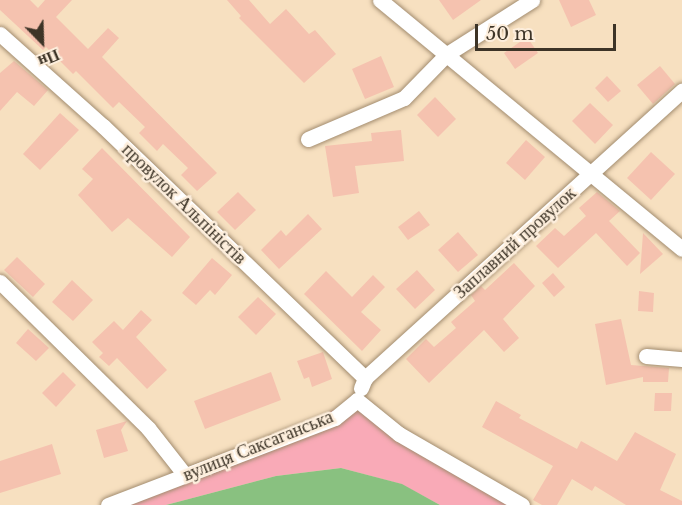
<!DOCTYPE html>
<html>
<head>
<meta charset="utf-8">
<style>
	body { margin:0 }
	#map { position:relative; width:682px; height:505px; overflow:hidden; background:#f7e0c0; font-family:"Libre Baskerville",serif }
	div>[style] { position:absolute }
	.green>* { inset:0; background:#f9aab7 }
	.water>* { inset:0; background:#89c180 }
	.building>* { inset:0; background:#f5c2af }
	.roads { filter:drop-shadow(0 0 2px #a28c6f) drop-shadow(0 0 2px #a28c6f) }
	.minor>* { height:15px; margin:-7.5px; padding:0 7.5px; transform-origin:7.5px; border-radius:7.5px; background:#fff }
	span { translate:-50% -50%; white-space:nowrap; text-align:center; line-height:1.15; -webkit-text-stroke:5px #fdeedc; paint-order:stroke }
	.street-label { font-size:18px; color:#3d3427 }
	.north { position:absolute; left:12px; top:12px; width:60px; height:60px; -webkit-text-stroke:4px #fdeedc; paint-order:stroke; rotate:157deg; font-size:16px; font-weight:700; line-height:24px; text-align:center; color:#3d3427 }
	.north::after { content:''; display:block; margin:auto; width:21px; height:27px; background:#3d3427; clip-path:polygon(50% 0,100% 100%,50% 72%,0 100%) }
	.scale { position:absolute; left:475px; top:24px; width:141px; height:27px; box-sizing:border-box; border:3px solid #3d3427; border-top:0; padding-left:8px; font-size:18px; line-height:21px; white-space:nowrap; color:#3d3427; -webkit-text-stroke:4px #fdeedc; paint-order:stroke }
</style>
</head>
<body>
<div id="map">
	<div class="green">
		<div style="clip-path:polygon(357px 400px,522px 505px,440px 505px,401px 484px,341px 468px,276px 476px,166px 505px,108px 505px)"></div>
	</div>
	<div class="water">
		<div style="clip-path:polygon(341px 468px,402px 484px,440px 505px,166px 505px,276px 476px)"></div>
	</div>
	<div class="building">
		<div style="clip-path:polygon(0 0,30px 0,38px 8px,45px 0,72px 0,56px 17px,88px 49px,108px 28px,119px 38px,102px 57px,217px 173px,197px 191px,181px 175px,188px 168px,163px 144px,157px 151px,139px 133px,145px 127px,119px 102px,113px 108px,76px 71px,73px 74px,46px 47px,43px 50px,0 10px)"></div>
		<div style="clip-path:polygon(227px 0,249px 0,270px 24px,286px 9px,309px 34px,315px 30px,336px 54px,304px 83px,239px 18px,241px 16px)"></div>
		<div style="clip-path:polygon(439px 0,481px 0,453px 20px)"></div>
		<div style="clip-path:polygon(559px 0,589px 0,596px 15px,571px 27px)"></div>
		<div style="clip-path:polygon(527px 37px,538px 53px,515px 69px,504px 53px)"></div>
		<div style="clip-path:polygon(381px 56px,394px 87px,365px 99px,352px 69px)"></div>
		<div style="clip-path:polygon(14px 61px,48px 90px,34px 106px,17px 92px,0 111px,0 73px)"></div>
		<div style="clip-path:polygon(660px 66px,675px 84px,653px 104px,637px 85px)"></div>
		<div style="clip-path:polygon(607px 76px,621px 91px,608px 102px,595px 88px)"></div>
		<div style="clip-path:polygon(435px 97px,456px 119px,438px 137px,417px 115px)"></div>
		<div style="clip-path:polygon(590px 103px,613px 125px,595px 144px,572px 121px)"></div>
		<div style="clip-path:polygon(60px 113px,79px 130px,40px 170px,23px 154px)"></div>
		<div style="clip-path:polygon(401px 130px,404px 161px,355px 166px,359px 193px,333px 197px,325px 146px,372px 141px,371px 133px)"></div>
		<div style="clip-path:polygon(526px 140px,545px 157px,525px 180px,506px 163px)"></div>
		<div style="clip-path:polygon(102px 148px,190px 237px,172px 257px,128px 218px,112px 232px,78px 195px,93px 179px,82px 169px)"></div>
		<div style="clip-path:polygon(651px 152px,675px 174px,651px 200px,627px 178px)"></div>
		<div style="clip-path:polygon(238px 192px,256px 210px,235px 230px,217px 212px)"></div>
		<div style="clip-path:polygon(597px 192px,620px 211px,609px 221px,640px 253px,627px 266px,596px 233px,558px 268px,536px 246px,555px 228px,564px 236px,586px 216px,579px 208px)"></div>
		<div style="clip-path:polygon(419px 211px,430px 225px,408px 240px,398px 227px)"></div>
		<div style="clip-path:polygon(308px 214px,322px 229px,279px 269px,261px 250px,281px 230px,286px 236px)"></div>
		<div style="clip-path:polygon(458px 232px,478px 255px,458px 272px,438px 250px)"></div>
		<div style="clip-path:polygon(643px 233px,663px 254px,640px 274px)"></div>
		<div style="clip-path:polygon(17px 257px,45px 284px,33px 297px,4px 270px)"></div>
		<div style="clip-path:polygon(212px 258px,232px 275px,215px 295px,210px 290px,196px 305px,182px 293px)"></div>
		<div style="clip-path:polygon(514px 263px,535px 286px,503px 319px,519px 338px,504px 352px,484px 330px,429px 383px,406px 359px,426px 339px,434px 347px,456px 328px,451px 322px,475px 301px,471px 295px,481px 286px,485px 290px)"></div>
		<div style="clip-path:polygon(417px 270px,435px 290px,415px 309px,396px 289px)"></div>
		<div style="clip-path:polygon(326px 271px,352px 297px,373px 275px,385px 287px,361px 312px,381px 330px,362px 351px,304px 294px)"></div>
		<div style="clip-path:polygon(553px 273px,565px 287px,554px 297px,542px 283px)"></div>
		<div style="clip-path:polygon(72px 280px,93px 300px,73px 321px,52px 302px)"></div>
		<div style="clip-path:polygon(639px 291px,654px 293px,653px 312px,638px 311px)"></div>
		<div style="clip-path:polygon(258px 297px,276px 314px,256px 335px,238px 317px)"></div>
		<div style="clip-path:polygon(141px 310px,152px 320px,136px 337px,167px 370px,147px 389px,117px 358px,109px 366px,99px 357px,103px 353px,92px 342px,114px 321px,123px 330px)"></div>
		<div style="clip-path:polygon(621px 319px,631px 365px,669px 368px,668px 382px,643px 382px,643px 377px,606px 385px,595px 324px)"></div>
		<div style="clip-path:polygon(28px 329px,49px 348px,36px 361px,16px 343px)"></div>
		<div style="clip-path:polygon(323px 352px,332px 379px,312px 387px,309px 377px,304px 379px,297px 361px)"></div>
		<div style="clip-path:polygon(63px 372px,76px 385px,56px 407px,42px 393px)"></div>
		<div style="clip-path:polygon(271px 372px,281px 400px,205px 429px,194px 401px)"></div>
		<div style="clip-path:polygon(655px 393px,672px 393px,671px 411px,654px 411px)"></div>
		<div style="clip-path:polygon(496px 401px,521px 415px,519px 418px,577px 449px,581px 441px,617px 461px,635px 432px,676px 454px,660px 490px,682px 501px,682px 505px,626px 505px,595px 486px,592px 491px,572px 479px,557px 505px,542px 505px,533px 500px,553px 466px,482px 427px)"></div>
		<div style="clip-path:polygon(127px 421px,121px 430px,128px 451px,104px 458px,96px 430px)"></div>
		<div style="clip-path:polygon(52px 444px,61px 474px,0 493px,0 461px)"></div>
	</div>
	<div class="roads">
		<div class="minor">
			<div style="left:380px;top:0;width:391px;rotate:39.5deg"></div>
			<div style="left:0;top:34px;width:138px;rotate:41.8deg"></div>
			<div style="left:103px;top:126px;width:364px;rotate:43.9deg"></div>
			<div style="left:308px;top:139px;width:104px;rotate:-23.1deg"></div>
			<div style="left:404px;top:98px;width:62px;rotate:-45.7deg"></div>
			<div style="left:447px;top:54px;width:101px;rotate:-32.4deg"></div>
			<div style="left:0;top:282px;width:208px;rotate:44.6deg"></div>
			<div style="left:148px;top:428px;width:60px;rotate:51.8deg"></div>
			<div style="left:646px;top:356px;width:36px;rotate:5deg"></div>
			<div style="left:361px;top:388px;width:11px;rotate:-68deg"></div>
			<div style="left:365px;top:378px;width:428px;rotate:-42.2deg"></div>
			<div style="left:108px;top:505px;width:243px;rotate:-21deg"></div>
			<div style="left:335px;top:418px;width:28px;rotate:-39deg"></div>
			<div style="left:357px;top:400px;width:54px;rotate:39deg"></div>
			<div style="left:399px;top:434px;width:142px;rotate:30deg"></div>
		</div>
	</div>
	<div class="street-label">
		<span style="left:184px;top:204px;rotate:44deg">провулок Альпіністів</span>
		<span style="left:515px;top:243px;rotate:-42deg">Заплавний провулок</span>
		<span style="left:258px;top:446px;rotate:-22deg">вулиця Саксаганська</span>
	</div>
	<div class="north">Пн</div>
	<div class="scale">50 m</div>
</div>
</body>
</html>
